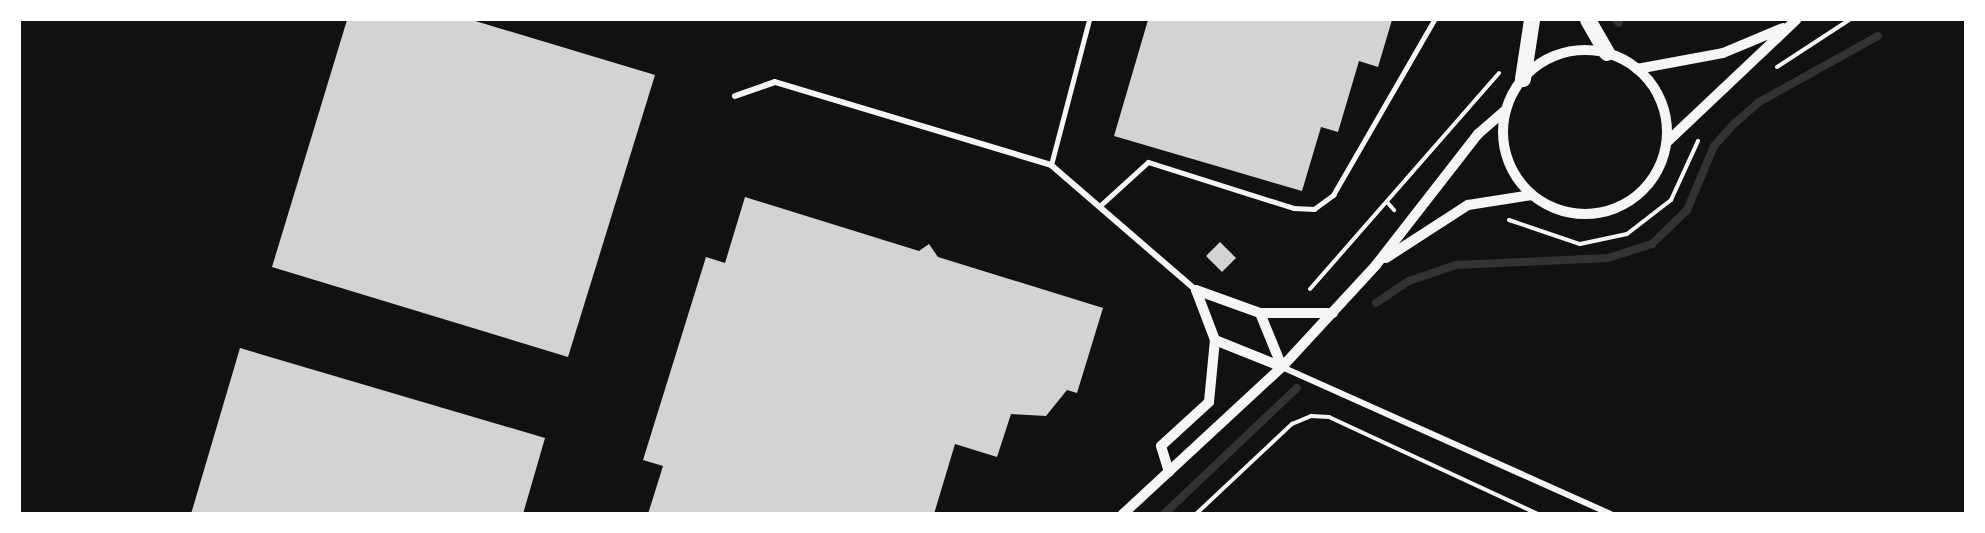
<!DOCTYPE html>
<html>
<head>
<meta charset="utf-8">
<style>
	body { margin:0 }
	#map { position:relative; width:1985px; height:533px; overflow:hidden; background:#111; font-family:"IBM Plex Sans",sans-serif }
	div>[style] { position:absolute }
	.stream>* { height:8px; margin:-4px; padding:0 4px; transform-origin:4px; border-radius:4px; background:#333 }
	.building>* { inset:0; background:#d3d3d3 }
	.path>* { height:4px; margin:-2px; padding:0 2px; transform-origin:2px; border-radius:2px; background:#f5f5f5 }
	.service>* { height:4.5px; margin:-2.25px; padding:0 2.25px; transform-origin:2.25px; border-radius:2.25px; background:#f5f5f5 }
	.minor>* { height:6px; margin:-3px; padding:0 3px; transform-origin:3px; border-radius:3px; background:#f5f5f5 }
	.tertiary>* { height:10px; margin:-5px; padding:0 5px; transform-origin:5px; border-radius:5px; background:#f5f5f5 }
	.tertiary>.ring { margin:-5px; padding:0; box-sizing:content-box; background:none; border:10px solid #f5f5f5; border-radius:50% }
	.trunk>* { height:16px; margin:-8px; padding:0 8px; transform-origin:8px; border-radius:8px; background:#f5f5f5 }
	span { translate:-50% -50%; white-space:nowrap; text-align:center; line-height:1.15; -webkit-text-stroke:5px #fff; paint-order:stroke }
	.frame { position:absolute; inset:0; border:21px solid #fff; pointer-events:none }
</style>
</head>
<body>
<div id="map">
	<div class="stream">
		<div style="left:1616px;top:20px;width:4px;rotate:45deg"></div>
		<div style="left:1376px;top:303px;width:40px;rotate:-34deg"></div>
		<div style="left:1409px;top:281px;width:50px;rotate:-18.8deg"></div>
		<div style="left:1456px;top:265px;width:152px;rotate:-2.6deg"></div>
		<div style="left:1608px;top:258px;width:46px;rotate:-17.7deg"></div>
		<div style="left:1652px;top:244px;width:49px;rotate:-44.2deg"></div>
		<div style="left:1687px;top:210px;width:69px;rotate:-67.1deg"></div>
		<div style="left:1714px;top:146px;width:31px;rotate:-48deg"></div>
		<div style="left:1735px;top:123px;width:32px;rotate:-41deg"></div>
		<div style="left:1759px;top:102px;width:136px;rotate:-29deg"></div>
		<div style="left:1164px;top:514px;width:183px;rotate:-43.5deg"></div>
	</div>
	<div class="building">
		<div style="clip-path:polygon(347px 20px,472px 20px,655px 75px,568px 357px,272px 267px)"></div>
		<div style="clip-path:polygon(1148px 20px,1392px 20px,1378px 67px,1359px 61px,1338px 132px,1321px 127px,1302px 191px,1114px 136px)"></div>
		<div style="clip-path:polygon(745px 197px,919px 251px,929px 244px,938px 257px,1103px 308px,1077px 393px,1067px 390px,1046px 416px,1011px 414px,997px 457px,955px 444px,934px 514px,648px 514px,663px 466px,643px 460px,706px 257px,725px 263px)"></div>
		<div style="clip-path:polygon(1220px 242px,1236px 258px,1222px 272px,1206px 256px)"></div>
		<div style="clip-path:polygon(240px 348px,545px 438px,523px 514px,191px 514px)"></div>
	</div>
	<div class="path">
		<div style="left:1777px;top:67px;width:86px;rotate:-33.1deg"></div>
		<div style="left:1387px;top:202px;width:11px;rotate:49deg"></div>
		<div style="left:1509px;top:220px;width:75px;rotate:18.7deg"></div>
		<div style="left:1580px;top:244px;width:48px;rotate:-12deg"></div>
		<div style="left:1627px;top:234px;width:56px;rotate:-37.7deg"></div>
		<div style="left:1671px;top:200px;width:65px;rotate:-65.4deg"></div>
		<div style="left:1310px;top:289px;width:287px;rotate:-48.8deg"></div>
		<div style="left:1196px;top:514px;width:132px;rotate:-43.2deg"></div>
		<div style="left:1292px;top:424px;width:21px;rotate:-23deg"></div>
		<div style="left:1311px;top:416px;width:18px;rotate:3deg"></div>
		<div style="left:1329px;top:417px;width:230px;rotate:24.9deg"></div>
	</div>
	<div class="service">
		<div style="left:1051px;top:165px;width:150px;rotate:-75.3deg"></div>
		<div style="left:1102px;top:204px;width:62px;rotate:-42.4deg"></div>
		<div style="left:1148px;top:162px;width:153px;rotate:17.5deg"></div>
		<div style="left:1294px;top:208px;width:20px;rotate:3deg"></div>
		<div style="left:1314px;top:209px;width:24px;rotate:-36deg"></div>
		<div style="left:1333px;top:195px;width:202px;rotate:-60deg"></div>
	</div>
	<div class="minor">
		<div style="left:735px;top:96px;width:42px;rotate:-19.3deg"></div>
		<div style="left:775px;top:82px;width:288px;rotate:16.7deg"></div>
		<div style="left:1051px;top:165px;width:191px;rotate:40.8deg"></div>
		<div style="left:1282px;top:367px;width:360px;rotate:24.1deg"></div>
	</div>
	<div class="tertiary">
		<div class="ring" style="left:1503px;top:50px;width:154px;height:154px"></div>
		<div style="left:1637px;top:69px;width:87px;rotate:-10.5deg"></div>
		<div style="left:1723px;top:53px;width:65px;rotate:-22.6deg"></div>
		<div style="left:1667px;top:142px;width:178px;rotate:-43.4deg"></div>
		<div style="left:1386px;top:258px;width:98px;rotate:-32.9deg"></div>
		<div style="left:1468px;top:205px;width:65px;rotate:-8.9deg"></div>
		<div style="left:1196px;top:290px;width:68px;rotate:19.8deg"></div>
		<div style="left:1260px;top:313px;width:73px"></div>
		<div style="left:1260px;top:313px;width:58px;rotate:67.8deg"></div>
		<div style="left:1215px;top:340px;width:72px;rotate:21.9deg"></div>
		<div style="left:1169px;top:472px;width:27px;rotate:-107deg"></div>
		<div style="left:1161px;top:446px;width:65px;rotate:-42.5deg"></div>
		<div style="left:1209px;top:402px;width:62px;rotate:-84.5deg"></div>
		<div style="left:1215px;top:340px;width:53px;rotate:-110.8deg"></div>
		<div style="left:1123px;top:514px;width:217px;rotate:-42.8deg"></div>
		<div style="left:1282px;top:367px;width:139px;rotate:-47.3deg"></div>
		<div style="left:1376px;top:265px;width:166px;rotate:-52.1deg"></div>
		<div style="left:1478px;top:134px;width:37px;rotate:-41deg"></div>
	</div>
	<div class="trunk">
		<div style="left:1588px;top:20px;width:38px;rotate:60deg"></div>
		<div style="left:1523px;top:79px;width:60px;rotate:-81.3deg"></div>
	</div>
	<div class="frame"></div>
</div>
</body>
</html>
